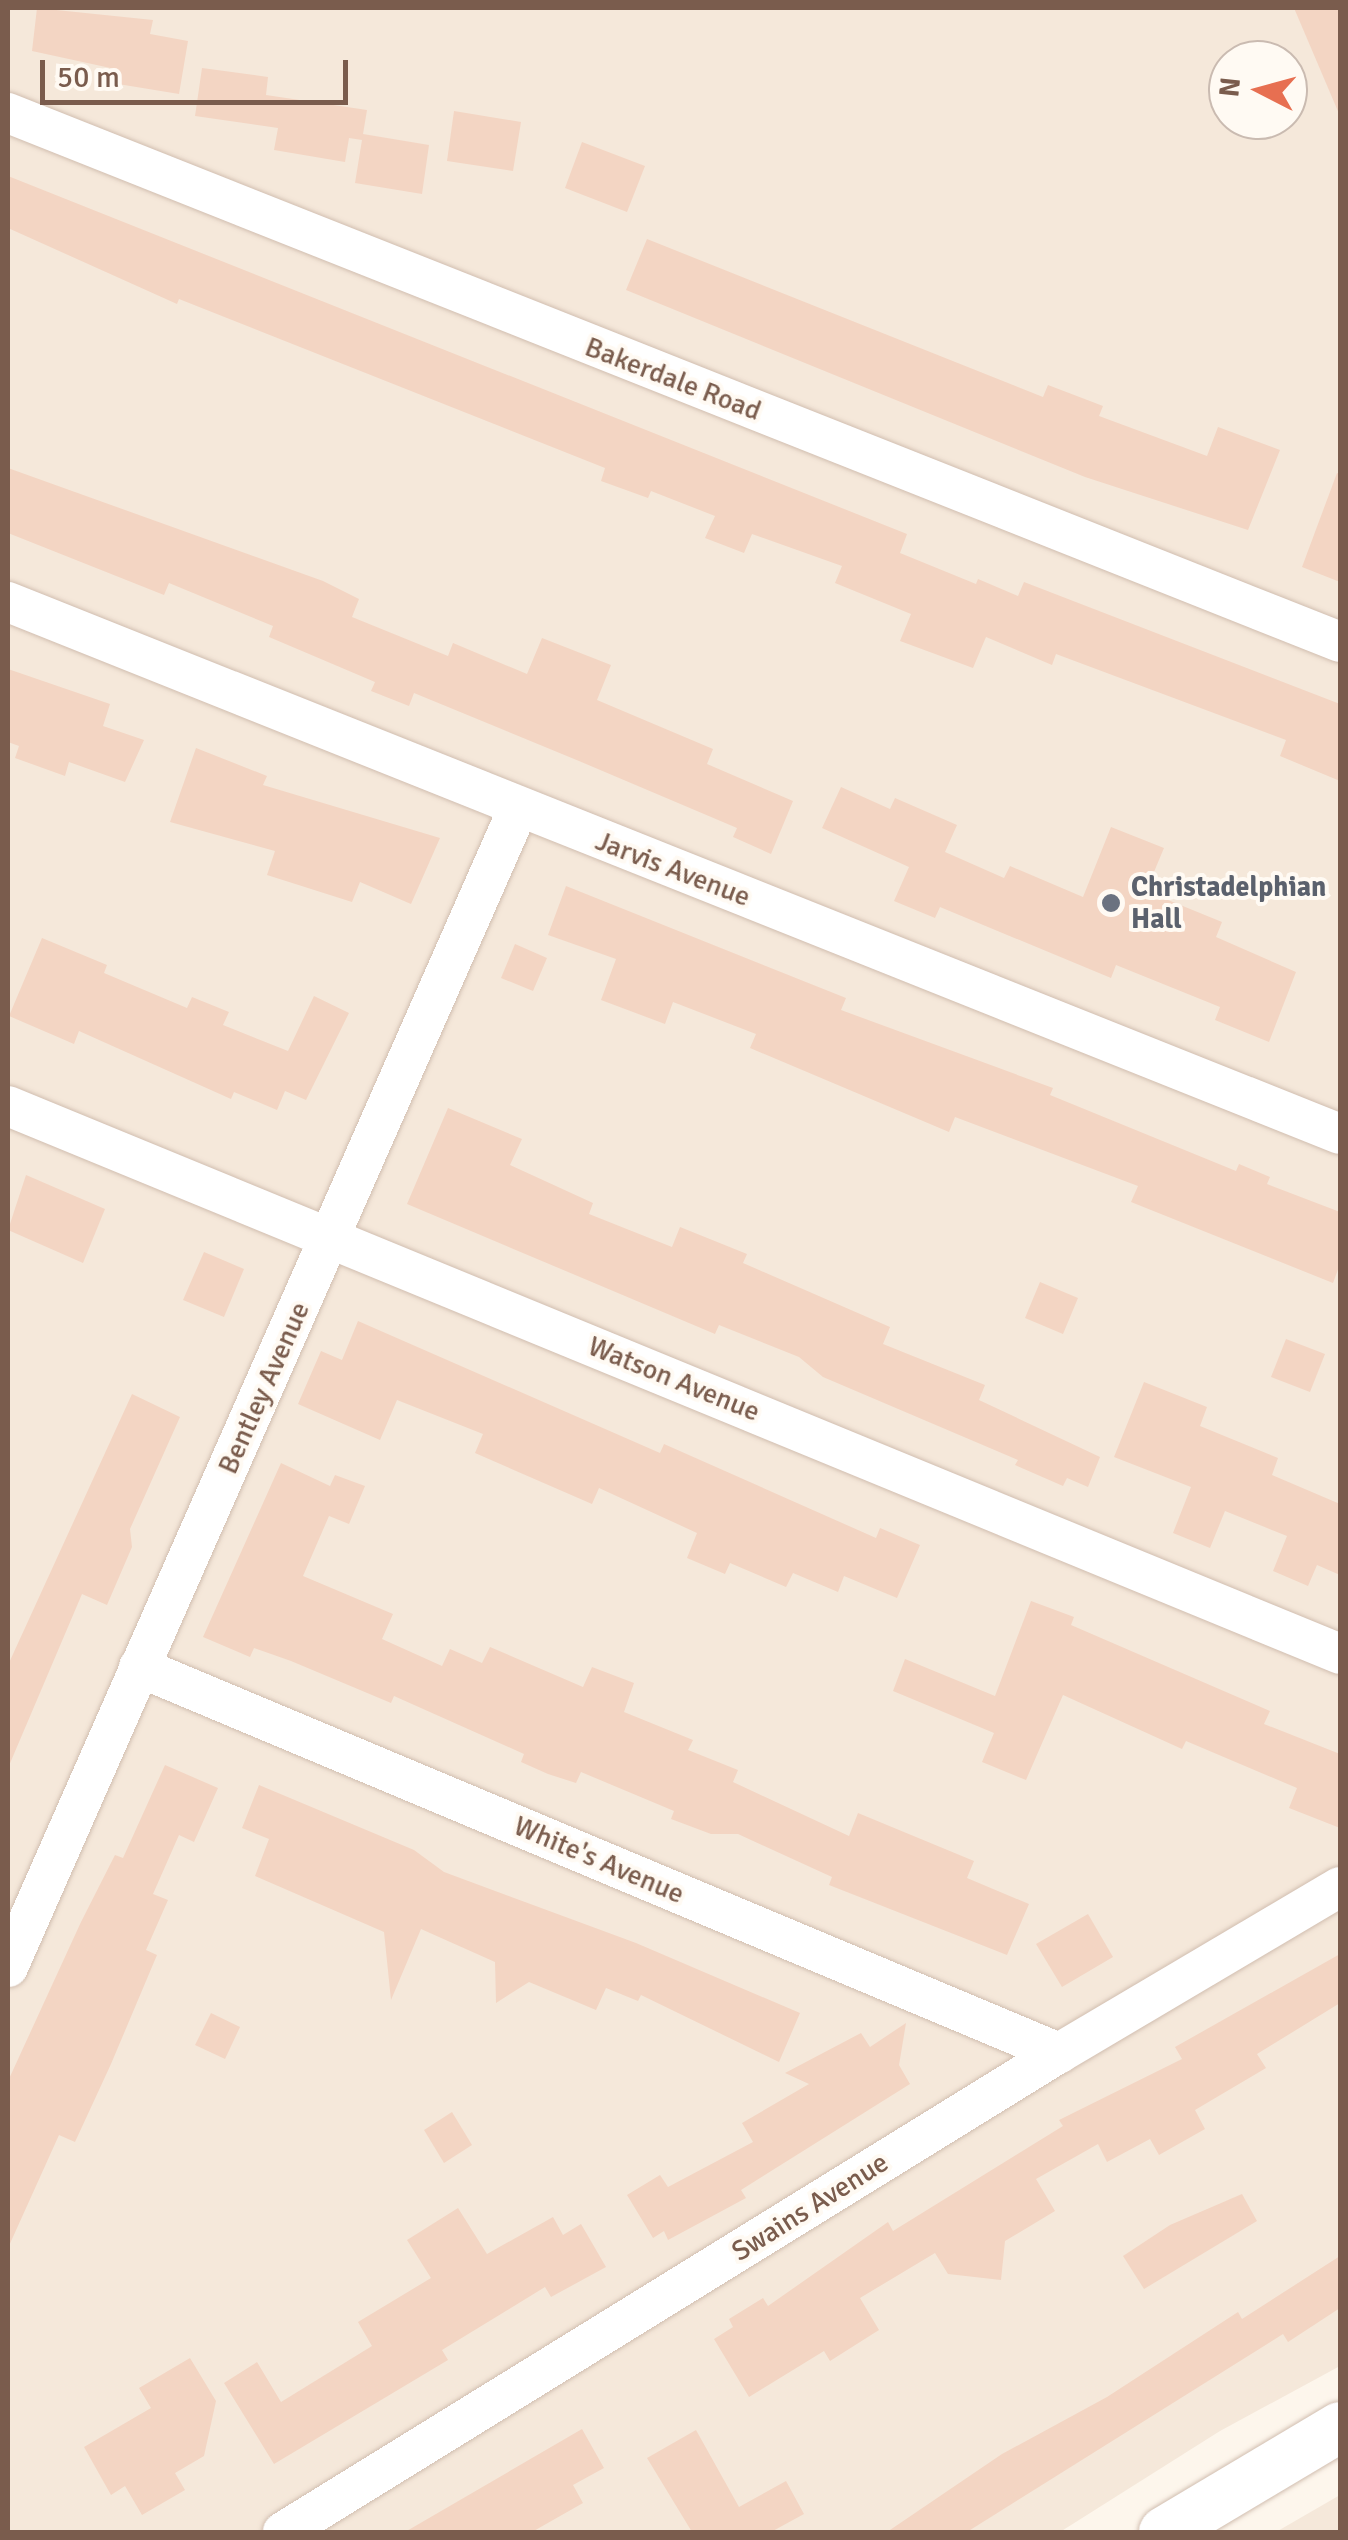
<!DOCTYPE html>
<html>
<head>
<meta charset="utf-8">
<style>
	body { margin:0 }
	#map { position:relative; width:1348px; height:2540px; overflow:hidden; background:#fdf6ec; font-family:Signika,sans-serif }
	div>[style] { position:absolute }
	.residential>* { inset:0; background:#f5e8da }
	.building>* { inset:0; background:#f3d5c3 }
	.roads { filter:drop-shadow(0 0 2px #d1beb0) drop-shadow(0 0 2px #d1beb0) }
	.minor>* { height:40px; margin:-20px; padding:0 20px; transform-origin:20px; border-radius:20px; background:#fff }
	.tertiary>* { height:50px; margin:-25px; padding:0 25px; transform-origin:25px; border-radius:25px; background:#fff }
	.dots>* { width:28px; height:28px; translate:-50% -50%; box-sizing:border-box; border:5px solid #fffaf3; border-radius:50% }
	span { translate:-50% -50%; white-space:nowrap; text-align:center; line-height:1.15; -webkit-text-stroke:8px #fffaf3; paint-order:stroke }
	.street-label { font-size:28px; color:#7a5c4d }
	.worship-label { font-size:28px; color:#5b616d; font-weight:700 }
	.left { translate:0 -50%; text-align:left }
	.frame { position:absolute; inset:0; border:10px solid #7a5c4d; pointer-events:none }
	.north { position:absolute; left:1208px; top:40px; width:100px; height:100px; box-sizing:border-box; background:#fffaf3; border:2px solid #cabbb1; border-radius:50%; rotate:276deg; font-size:28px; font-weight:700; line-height:40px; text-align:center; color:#7a5c4d }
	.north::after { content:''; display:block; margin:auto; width:35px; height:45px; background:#e76f51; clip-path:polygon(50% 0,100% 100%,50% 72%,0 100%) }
	.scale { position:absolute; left:40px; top:60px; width:308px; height:45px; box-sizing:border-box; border:5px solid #7a5c4d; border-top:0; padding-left:12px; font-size:30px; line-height:35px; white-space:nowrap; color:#7a5c4d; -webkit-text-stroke:8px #fffaf3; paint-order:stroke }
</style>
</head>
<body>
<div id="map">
	<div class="residential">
		<div style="clip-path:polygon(evenodd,8px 8px,1340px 8px,1340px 2366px,1220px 2431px,1060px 2532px,8px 2532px,8px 8px,1228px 60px,1288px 60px,1288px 120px,1228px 120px,1228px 60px)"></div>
		<div style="clip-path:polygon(1340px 2495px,1340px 2532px,1276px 2532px)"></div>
	</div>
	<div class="building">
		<div style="clip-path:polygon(37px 8px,153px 20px,150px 34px,188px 41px,179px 94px,112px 83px,115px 69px,32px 51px)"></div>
		<div style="clip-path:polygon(1294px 8px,1340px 8px,1340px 116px)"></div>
		<div style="clip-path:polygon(202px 68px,268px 77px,266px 95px,367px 110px,363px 134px,429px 145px,422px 194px,355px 183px,362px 140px,349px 138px,345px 162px,274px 150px,278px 128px,195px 116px)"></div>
		<div style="clip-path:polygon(454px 111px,521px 122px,513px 171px,447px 161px)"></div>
		<div style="clip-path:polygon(582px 142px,645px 166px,627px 212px,565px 188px)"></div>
		<div style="clip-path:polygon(8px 176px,907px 534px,900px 553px,976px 584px,978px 579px,1018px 596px,1024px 582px,1340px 704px,1340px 781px,1280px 756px,1286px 740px,1056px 654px,1052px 665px,986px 637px,973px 668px,900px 641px,911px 614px,835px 583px,842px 566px,752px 534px,744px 553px,705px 538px,715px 516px,651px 491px,648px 498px,601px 481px,605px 468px,179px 299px,177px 304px,8px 228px)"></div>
		<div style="clip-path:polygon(647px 239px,1043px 397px,1048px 385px,1103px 406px,1099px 416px,1207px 456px,1218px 427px,1280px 450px,1248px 530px,1085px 477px,626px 290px)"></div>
		<div style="clip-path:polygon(8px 468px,323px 581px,359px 599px,352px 617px,448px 656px,453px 643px,527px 674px,542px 638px,611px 665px,597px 700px,713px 749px,707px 764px,793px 801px,771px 854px,733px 837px,737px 828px,579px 761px,414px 693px,409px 706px,371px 691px,375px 682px,269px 637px,273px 626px,169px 583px,164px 595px,8px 533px)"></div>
		<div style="clip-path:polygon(1337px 473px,1340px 474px,1340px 582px,1302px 567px)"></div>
		<div style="clip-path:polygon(8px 669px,110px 704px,103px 726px,144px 740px,125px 782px,69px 762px,65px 776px,15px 758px,19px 746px,8px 742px)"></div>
		<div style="clip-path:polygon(196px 748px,267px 776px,263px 785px,440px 838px,411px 904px,360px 882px,352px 902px,267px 875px,275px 851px,170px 822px)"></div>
		<div style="clip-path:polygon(841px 787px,890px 809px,895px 798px,957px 825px,945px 852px,1004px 878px,1010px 866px,1083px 897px,1111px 827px,1164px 848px,1146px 891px,1222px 922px,1216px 937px,1296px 972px,1269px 1042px,1215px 1020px,1220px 1007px,1116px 965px,1111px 978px,940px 907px,935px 918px,894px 901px,909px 867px,822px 828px)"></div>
		<div style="clip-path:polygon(566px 886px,846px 998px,841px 1010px,1053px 1088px,1050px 1095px,1236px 1171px,1239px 1164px,1270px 1177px,1267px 1184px,1340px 1212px,1340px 1264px,1333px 1283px,1131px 1202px,1138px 1186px,955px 1117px,949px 1132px,750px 1048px,756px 1034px,673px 1002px,665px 1024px,601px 1000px,616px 959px,548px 935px)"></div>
		<div style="clip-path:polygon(42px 938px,107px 965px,104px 973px,187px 1008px,192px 997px,229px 1012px,223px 1025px,288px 1051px,314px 996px,349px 1013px,306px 1100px,285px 1091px,277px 1110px,234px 1092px,231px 1099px,79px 1031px,74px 1044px,9px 1016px)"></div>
		<div style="clip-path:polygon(515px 944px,547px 958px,533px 991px,501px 978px)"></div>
		<div style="clip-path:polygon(448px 1108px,522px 1139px,510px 1165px,593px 1203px,589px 1214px,672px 1247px,680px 1227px,747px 1254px,743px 1263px,890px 1327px,883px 1344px,985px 1385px,979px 1400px,1100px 1457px,1088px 1487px,1067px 1478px,1063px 1486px,1015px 1465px,1018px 1460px,823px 1377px,799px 1357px,719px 1325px,715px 1334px,407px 1204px)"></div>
		<div style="clip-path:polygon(26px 1175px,105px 1209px,83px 1263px,8px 1230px)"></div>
		<div style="clip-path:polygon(204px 1252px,244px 1269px,224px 1317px,183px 1300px)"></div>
		<div style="clip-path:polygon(1040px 1282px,1078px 1298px,1063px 1334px,1025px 1318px)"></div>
		<div style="clip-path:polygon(358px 1321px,660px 1453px,664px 1444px,876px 1538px,880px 1528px,920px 1545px,897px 1598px,844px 1576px,838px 1592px,793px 1573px,786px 1587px,730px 1563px,725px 1574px,687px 1558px,697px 1533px,599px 1488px,592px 1504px,475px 1453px,483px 1434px,397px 1400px,380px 1440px,298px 1404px,321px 1351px,342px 1360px)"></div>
		<div style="clip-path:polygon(1286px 1339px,1325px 1354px,1310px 1392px,1271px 1377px)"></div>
		<div style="clip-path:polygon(1144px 1382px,1207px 1407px,1200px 1426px,1278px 1458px,1272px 1475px,1340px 1504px,1340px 1575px,1317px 1565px,1308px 1586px,1273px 1571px,1287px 1536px,1225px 1511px,1210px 1548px,1173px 1533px,1191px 1487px,1114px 1457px)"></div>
		<div style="clip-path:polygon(132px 1394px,180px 1417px,130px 1529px,132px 1547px,107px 1605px,82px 1594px,8px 1768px,8px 1665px)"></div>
		<div style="clip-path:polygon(281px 1463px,330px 1486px,335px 1475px,365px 1486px,349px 1524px,329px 1516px,303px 1576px,393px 1614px,382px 1639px,442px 1666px,450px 1649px,482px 1663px,490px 1647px,583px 1687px,592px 1667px,634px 1683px,624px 1712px,693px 1740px,688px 1750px,738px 1770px,733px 1782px,849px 1836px,858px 1813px,974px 1861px,967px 1878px,1029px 1904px,1007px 1955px,829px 1885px,832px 1877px,738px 1834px,711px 1834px,671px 1819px,674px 1811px,581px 1772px,576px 1783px,548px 1774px,521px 1762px,524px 1754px,394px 1696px,391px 1703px,291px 1661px,254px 1648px,250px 1657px,203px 1637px)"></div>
		<div style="clip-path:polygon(1031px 1601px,1074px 1617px,1071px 1625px,1270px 1711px,1264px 1724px,1340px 1754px,1340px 1828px,1289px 1808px,1297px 1788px,1186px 1741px,1182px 1749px,1063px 1695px,1026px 1780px,982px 1762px,994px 1733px,893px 1691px,905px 1659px,995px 1696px)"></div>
		<div style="clip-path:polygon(165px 1765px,218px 1788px,194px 1842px,179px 1835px,153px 1894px,168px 1900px,146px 1950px,157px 1955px,111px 2064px,75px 2142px,59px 2135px,8px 2248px,8px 2081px,81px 1922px,115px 1855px,123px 1858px)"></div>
		<div style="clip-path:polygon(259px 1785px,414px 1850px,444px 1872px,636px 1943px,800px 2013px,779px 2062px,641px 1995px,638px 2001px,606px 1988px,596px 2010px,529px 1982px,496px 2003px,495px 1962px,421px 1929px,391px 2000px,384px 1932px,255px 1876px,269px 1839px,242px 1828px)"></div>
		<div style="clip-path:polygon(1088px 1914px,1113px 1957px,1062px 1987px,1036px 1944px)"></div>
		<div style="clip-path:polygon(1340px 1954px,1340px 2003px,1257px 2054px,1266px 2068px,1195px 2110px,1205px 2129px,1159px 2155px,1150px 2139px,1107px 2162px,1098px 2144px,1036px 2179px,1055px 2211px,1005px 2241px,1001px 2280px,948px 2274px,935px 2253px,860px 2298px,879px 2330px,830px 2361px,824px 2351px,749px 2397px,714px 2339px,733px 2327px,729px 2319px,763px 2298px,768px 2306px,888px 2222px,893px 2231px,1063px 2126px,1059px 2120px,1182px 2059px,1175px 2047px)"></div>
		<div style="clip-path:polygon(211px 2013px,240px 2027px,225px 2059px,195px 2045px)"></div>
		<div style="clip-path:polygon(906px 2023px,899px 2065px,910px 2084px,741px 2190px,746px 2198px,668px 2240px,664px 2231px,653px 2238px,627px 2195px,660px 2175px,668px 2187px,753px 2142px,742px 2123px,809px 2084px,785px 2073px,861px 2033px,870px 2047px)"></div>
		<div style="clip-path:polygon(452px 2112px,472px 2145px,444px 2163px,424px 2130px)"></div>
		<div style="clip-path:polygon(1242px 2194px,1257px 2221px,1144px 2289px,1123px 2256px,1170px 2225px)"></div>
		<div style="clip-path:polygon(458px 2208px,487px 2254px,553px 2217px,563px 2235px,581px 2224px,606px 2267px,551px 2297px,545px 2287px,442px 2350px,448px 2360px,274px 2464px,224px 2383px,257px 2362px,281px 2402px,372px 2346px,358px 2322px,431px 2278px,407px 2240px)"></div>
		<div style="clip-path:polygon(1340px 2256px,1340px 2308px,1288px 2342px,1283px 2334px,967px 2532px,887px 2532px,1002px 2454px,1107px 2397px,1238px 2312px,1242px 2319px)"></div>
		<div style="clip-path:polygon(190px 2358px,216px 2401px,204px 2456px,175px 2473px,185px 2490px,142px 2515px,125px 2486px,111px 2495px,84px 2447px,151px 2408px,139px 2388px)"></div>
		<div style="clip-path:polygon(582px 2429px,604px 2468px,573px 2485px,583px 2503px,532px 2532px,405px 2532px)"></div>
		<div style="clip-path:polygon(696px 2430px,739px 2507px,786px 2481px,804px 2514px,771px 2532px,692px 2532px,647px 2458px)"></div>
	</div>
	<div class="roads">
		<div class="minor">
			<div style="left:8px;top:113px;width:1433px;rotate:21.66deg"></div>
			<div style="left:8px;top:602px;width:1434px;rotate:21.77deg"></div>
			<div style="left:8px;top:1106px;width:1440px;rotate:22.36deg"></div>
			<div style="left:139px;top:1667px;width:998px;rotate:22.76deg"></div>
			<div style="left:8px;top:1967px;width:1265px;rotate:-66.23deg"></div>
			<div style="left:283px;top:2532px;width:912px;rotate:-31.69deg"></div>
			<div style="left:1059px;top:2053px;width:326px;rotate:-30.6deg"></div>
		</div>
		<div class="tertiary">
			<div style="left:1164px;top:2532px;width:205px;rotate:-30.8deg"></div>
		</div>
	</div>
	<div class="dots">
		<div style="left:1111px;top:903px;background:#6b7280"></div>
	</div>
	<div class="street-label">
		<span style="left:673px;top:379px;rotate:21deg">Bakerdale Road</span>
		<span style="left:673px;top:869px;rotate:21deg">Jarvis Avenue</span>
		<span style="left:674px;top:1379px;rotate:22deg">Watson Avenue</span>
		<span style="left:264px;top:1388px;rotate:-66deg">Bentley Avenue</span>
		<span style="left:599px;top:1860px;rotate:23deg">White's Avenue</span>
		<span style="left:810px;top:2207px;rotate:-32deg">Swains Avenue</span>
	</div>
	<div class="worship-label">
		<span class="left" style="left:1131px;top:903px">Christadelphian<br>Hall</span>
	</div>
	<div class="frame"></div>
	<div class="north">N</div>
	<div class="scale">50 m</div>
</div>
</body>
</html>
